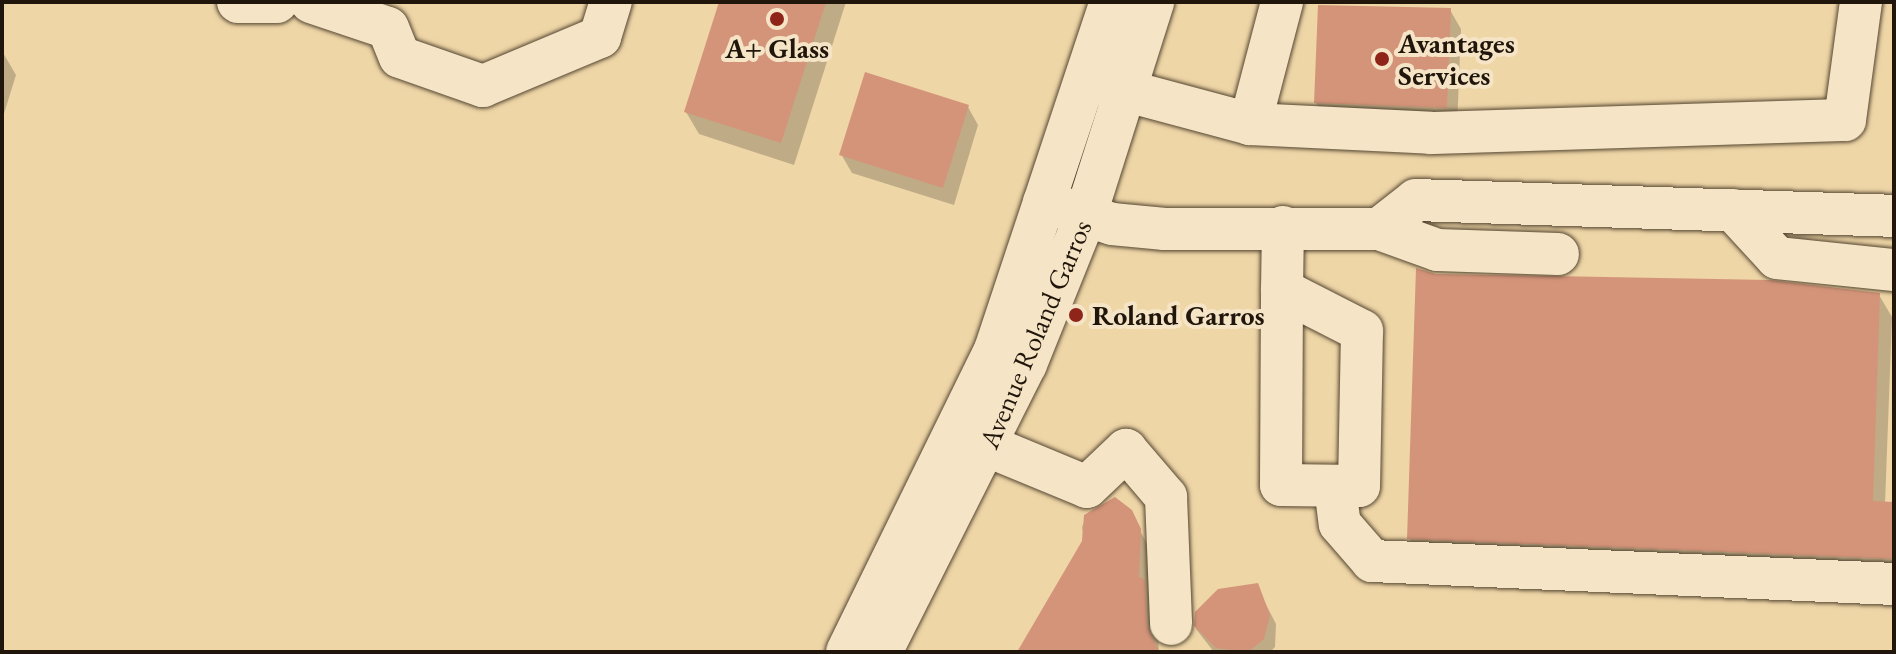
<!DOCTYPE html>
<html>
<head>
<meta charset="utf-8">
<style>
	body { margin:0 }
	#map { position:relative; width:1896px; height:654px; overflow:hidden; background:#efd6a7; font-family:"EB Garamond",serif }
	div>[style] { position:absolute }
	.shadow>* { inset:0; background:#0003 }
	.building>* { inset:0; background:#d4947a }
	.roads { filter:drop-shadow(0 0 2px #544632) drop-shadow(0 0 2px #544632) }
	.minor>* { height:42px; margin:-21px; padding:0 21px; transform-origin:21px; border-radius:21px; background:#f5e4c6 }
	.dots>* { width:22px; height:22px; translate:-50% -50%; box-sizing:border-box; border:4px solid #f5e4c6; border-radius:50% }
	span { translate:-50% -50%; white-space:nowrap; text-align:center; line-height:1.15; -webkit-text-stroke:8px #f5e4c6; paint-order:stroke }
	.poi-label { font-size:28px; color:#20160b; font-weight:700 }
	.left { translate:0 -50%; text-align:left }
	.street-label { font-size:28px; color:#20160b }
	.frame { position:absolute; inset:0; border:4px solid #20160b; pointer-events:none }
</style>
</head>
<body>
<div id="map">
	<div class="shadow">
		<div style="clip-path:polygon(721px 2px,846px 2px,794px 165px,699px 134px,686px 112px)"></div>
		<div style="clip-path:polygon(1450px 10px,1461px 29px,1457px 127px,1327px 122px,1316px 103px)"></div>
		<div style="clip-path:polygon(2px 51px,16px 75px,2px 120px)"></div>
		<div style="clip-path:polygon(968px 107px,978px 125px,954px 205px,852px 173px,841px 154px)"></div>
		<div style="clip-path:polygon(1436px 276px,1879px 295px,1892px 317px,1885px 504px,1894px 504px,1894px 580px,1422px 561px,1409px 538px)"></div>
		<div style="clip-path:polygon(1115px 500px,1130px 512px,1152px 553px,1159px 652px,1168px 652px,1020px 652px,1084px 542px,1082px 527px,1089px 512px)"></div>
		<div style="clip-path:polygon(1256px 585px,1276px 624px,1275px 647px,1270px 652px,1214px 652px,1196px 629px,1197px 613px)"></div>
	</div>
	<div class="building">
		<div style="clip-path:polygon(719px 2px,826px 2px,781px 143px,684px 112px)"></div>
		<div style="clip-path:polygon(1318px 5px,1451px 8px,1447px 108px,1314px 103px)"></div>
		<div style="clip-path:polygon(865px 72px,969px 105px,943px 188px,839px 155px)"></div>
		<div style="clip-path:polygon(1416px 268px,1436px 274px,1770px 280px,1880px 293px,1873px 501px,1894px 502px,1894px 559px,1407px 539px)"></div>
		<div style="clip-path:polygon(1115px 497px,1132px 510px,1141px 529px,1139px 577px,1145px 580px,1147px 626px,1159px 652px,1017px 652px,1082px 541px,1084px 515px)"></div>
		<div style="clip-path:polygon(1258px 583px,1270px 615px,1264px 639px,1248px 652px,1216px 648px,1194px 626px,1195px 612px,1218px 589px)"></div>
	</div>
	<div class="roads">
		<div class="minor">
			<div style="left:238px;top:2px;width:39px"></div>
			<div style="left:311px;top:2px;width:81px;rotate:18.7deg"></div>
			<div style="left:388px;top:28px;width:31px;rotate:68deg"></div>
			<div style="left:400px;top:57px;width:88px;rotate:19.3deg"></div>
			<div style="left:483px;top:86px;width:127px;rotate:-22.7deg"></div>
			<div style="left:600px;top:37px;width:37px;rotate:-73deg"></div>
			<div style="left:1086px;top:80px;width:170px;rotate:15deg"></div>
			<div style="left:1250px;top:124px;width:181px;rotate:2.8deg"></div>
			<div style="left:1431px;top:133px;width:414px;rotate:-1.8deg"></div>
			<div style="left:1845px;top:120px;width:119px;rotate:-82.3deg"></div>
			<div style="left:1250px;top:124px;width:126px;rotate:-75.3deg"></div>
			<div style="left:1044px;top:202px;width:71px;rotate:17.9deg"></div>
			<div style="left:1112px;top:224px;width:53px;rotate:5.4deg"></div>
			<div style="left:1165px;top:229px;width:214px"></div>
			<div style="left:1379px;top:229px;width:47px;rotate:-38.1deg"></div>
			<div style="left:1416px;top:200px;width:478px;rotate:1.9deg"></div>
			<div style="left:1733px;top:210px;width:65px;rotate:47.5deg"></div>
			<div style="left:1777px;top:258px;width:118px;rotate:5.9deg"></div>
			<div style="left:1379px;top:229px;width:62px;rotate:19.9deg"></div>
			<div style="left:1437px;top:250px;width:121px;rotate:1.9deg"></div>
			<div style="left:1282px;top:290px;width:90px;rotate:27.1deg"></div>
			<div style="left:1362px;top:331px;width:155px;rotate:91.1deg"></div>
			<div style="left:1359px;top:486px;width:78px;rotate:-179.3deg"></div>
			<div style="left:1281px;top:485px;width:195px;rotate:-89.7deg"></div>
			<div style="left:1282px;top:290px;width:63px;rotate:-89.1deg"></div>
			<div style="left:988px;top:446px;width:107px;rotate:22.5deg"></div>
			<div style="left:1087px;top:487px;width:54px;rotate:-43.5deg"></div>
			<div style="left:1126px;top:450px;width:62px;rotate:49.6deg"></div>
			<div style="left:1166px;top:497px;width:127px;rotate:87.7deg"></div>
			<div style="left:1335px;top:486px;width:38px;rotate:83deg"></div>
			<div style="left:1340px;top:524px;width:49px;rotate:49.1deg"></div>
			<div style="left:1372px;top:561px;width:523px;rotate:2.52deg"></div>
			<div style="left:847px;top:652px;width:336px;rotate:-63.9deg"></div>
			<div style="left:995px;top:350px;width:367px;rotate:-71.6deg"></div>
			<div style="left:881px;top:652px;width:322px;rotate:-63.3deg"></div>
			<div style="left:1026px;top:364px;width:158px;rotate:-68.1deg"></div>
			<div style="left:1085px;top:217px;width:225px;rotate:-72.4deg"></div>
		</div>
	</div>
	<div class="dots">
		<div style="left:777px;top:19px;background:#8f2418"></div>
		<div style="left:1382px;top:59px;background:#8f2418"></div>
		<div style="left:1076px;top:315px;background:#8f2418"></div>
	</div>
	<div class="poi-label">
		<span class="left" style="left:1398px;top:59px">Avantages<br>Services</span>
		<span style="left:777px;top:48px">A+ Glass</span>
		<span class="left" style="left:1092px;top:315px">Roland Garros</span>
	</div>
	<div class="street-label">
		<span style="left:1035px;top:334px;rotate:-67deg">Avenue Roland Garros</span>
	</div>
	<div class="frame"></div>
</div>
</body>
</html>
